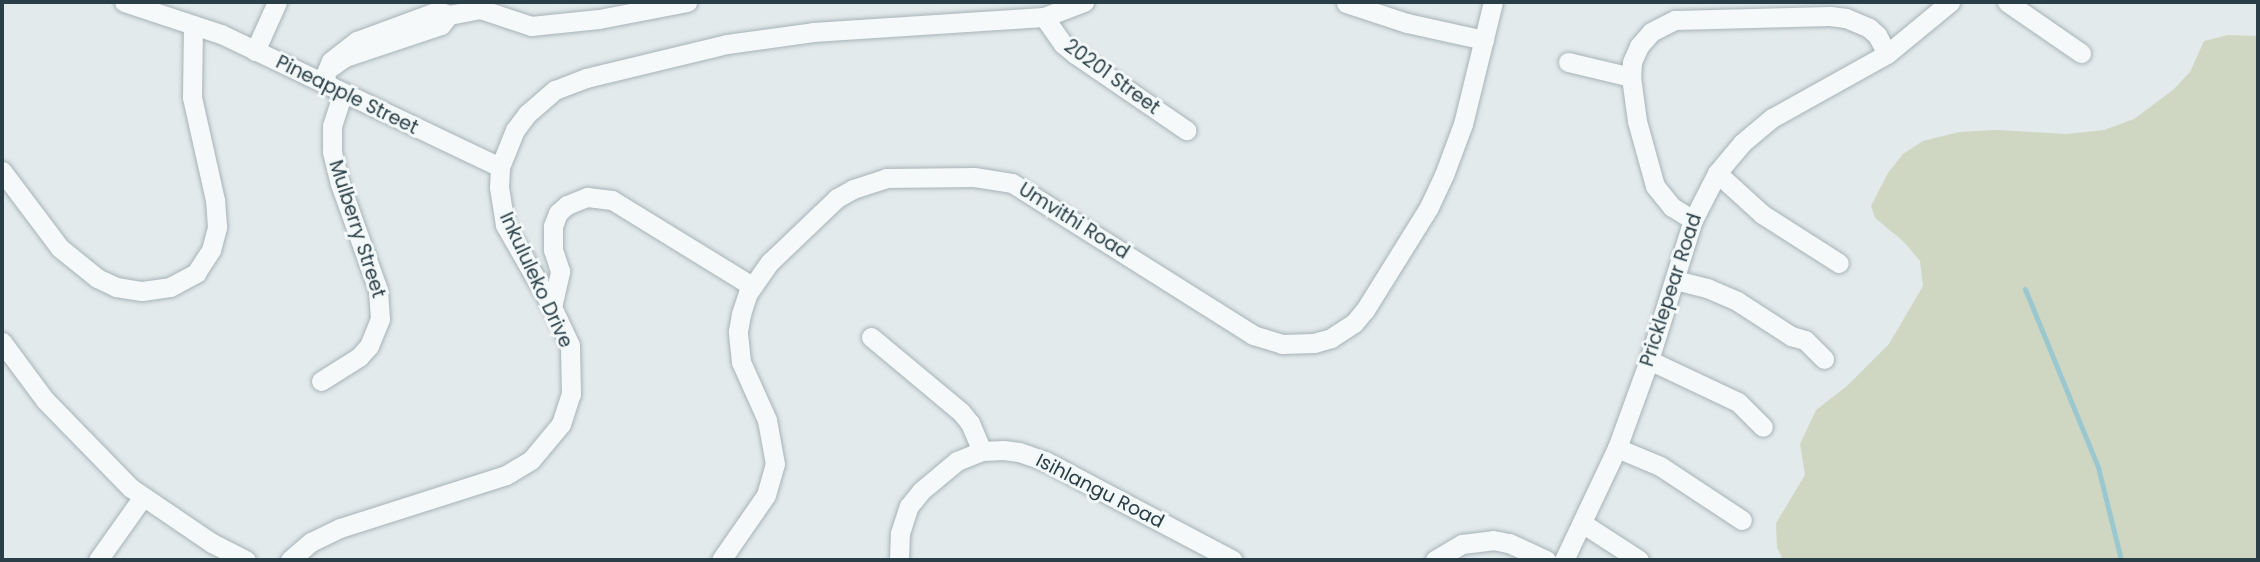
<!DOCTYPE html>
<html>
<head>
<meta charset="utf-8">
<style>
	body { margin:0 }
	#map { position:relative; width:2260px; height:562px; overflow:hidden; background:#e3eaec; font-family:Poppins,sans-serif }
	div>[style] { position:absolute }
	.green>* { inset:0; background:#cfd7c3 }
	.stream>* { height:5px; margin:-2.5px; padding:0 2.5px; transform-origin:2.5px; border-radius:2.5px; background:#9bc8cf }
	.roads { filter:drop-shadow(0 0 2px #a7b3b7) drop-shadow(0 0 2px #a7b3b7) }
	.minor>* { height:19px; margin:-9.5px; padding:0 9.5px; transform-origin:9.5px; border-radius:9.5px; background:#f6f9fa }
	span { translate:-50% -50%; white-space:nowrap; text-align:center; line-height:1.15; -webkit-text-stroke:6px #f3f8f9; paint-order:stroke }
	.street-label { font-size:19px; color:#293e46 }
	.frame { position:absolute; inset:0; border:4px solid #293e46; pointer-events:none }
</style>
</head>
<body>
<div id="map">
	<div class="green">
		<div style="clip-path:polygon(2228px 35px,2258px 36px,2258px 560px,1783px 560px,1777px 547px,1776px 523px,1805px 475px,1800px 444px,1816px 410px,1847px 386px,1889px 344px,1923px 286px,1920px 261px,1904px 242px,1875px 218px,1871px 206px,1888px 173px,1903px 154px,1923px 141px,1959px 132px,1997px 130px,2066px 134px,2104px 130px,2134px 119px,2173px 90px,2190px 72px,2204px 41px)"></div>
	</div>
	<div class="stream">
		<div style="left:2025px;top:289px;width:192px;rotate:67.7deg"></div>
		<div style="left:2098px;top:467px;width:96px;rotate:76.1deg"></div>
	</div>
	<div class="roads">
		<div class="minor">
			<div style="left:124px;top:2px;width:102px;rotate:18.3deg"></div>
			<div style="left:221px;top:34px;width:309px;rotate:25.5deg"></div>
			<div style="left:2007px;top:2px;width:90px;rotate:34.6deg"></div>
			<div style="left:1346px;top:3px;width:64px;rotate:18.2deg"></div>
			<div style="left:1407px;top:23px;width:79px;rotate:12.4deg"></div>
			<div style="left:449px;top:15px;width:32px;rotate:-11deg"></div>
			<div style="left:480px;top:9px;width:54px;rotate:18.4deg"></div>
			<div style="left:531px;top:26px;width:68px;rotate:-5.9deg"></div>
			<div style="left:599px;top:19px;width:90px;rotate:-10.9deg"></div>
			<div style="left:1044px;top:17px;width:33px;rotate:55deg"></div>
			<div style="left:1063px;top:44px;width:16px;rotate:40deg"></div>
			<div style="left:1075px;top:54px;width:135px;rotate:34.4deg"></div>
			<div style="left:255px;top:51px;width:54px;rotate:-65.8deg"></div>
			<div style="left:1568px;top:62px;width:65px;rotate:13.4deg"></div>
			<div style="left:327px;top:85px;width:10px;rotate:-101deg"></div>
			<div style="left:325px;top:75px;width:15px;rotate:-67deg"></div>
			<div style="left:331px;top:61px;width:33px;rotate:-38deg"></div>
			<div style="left:357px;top:41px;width:86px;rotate:-20.3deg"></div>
			<div style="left:438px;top:11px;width:12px;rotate:20deg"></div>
			<div style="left:449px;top:15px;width:13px;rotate:129deg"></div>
			<div style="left:441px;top:25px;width:101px;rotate:161.6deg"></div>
			<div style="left:345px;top:57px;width:19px;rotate:145deg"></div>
			<div style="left:2px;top:171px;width:96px;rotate:53deg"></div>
			<div style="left:60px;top:248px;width:48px;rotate:39deg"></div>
			<div style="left:97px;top:278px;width:21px;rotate:25deg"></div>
			<div style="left:116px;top:287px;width:26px;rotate:9deg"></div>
			<div style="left:142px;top:291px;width:28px;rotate:-8deg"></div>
			<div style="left:170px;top:287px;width:30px;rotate:-28deg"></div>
			<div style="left:196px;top:273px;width:27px;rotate:-57deg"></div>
			<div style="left:211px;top:250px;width:24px;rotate:-75deg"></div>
			<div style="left:217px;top:227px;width:27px;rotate:-94deg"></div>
			<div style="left:215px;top:200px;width:106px;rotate:-102.6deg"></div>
			<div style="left:192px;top:97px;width:72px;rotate:-89.2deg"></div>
			<div style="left:1717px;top:173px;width:61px;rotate:42.3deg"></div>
			<div style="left:1762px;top:214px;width:91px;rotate:32.5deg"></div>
			<div style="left:1693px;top:220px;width:25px;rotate:-148deg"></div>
			<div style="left:1672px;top:207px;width:27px;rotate:-129deg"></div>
			<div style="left:1655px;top:186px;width:67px;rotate:-105.5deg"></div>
			<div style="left:1637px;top:121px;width:44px;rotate:-97.8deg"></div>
			<div style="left:1631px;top:77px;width:15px;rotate:-86deg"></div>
			<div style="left:1632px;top:62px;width:17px;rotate:-66deg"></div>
			<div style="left:1639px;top:46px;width:18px;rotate:-49deg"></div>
			<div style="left:1651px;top:32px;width:27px;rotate:-27deg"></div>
			<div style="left:1675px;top:20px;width:155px;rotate:-1.5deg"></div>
			<div style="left:1830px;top:16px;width:16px;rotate:7deg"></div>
			<div style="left:1846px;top:18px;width:25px;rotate:23deg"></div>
			<div style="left:1869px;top:28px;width:11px;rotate:41deg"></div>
			<div style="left:1877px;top:35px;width:21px;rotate:62deg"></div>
			<div style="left:1675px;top:280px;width:33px;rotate:14deg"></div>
			<div style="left:1707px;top:288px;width:33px;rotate:23deg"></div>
			<div style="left:1737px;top:301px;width:64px;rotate:32.9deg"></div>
			<div style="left:1791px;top:336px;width:15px;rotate:16deg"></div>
			<div style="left:1805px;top:340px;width:27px;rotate:45deg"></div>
			<div style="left:552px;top:307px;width:37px;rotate:-77deg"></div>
			<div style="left:560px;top:271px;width:22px;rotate:-108deg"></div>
			<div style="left:553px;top:250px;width:24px;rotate:-90deg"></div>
			<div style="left:553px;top:226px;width:14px;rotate:-69deg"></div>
			<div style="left:558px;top:213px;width:12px;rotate:-42deg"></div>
			<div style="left:567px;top:205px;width:22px;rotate:-22deg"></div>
			<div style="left:587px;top:197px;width:25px;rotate:7deg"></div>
			<div style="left:612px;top:200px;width:164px;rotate:31.6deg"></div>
			<div style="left:871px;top:337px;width:117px;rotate:39.8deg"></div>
			<div style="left:961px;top:412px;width:14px;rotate:51deg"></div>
			<div style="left:970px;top:423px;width:30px;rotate:67deg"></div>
			<div style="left:2px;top:342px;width:72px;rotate:53.4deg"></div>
			<div style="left:45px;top:400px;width:123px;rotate:45.7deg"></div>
			<div style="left:131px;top:488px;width:98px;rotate:34.2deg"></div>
			<div style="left:212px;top:543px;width:38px;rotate:27deg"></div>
			<div style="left:1649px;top:360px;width:98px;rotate:25.3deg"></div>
			<div style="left:1738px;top:402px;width:35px;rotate:45deg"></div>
			<div style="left:321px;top:381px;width:45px;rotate:-32.3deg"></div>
			<div style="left:359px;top:357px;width:15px;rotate:-48deg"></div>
			<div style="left:369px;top:346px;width:29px;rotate:-68deg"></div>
			<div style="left:380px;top:319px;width:29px;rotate:-94deg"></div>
			<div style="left:378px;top:290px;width:113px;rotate:-109.7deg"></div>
			<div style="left:340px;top:184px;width:34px;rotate:-104deg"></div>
			<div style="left:332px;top:151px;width:25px;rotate:-90deg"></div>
			<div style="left:332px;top:126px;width:35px;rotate:-72deg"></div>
			<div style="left:1617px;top:448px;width:47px;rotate:22.7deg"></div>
			<div style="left:1660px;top:466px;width:98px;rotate:33.4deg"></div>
			<div style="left:1582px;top:523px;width:68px;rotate:33deg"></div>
			<div style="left:98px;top:560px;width:76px;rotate:-54.6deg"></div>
			<div style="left:290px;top:560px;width:28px;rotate:-41deg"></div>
			<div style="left:311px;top:542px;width:32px;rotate:-26deg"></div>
			<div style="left:340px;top:528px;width:174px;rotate:-17.7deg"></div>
			<div style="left:506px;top:475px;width:29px;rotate:-31deg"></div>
			<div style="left:531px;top:460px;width:47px;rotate:-50.2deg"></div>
			<div style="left:561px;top:424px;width:32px;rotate:-72deg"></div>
			<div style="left:571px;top:394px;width:49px;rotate:-91.2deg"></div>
			<div style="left:570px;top:345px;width:42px;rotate:-115.3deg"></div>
			<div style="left:552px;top:307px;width:95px;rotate:-119.8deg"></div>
			<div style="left:505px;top:225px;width:38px;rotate:-99deg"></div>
			<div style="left:499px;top:187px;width:20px;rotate:-87deg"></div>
			<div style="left:500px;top:167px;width:40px;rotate:-68deg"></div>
			<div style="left:515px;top:130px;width:20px;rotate:-53deg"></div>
			<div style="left:527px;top:114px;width:37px;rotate:-41deg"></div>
			<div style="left:555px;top:90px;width:33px;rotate:-21deg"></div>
			<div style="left:586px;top:78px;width:145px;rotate:-13.6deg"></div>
			<div style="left:727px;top:44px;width:87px;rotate:-7.9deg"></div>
			<div style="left:813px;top:32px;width:231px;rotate:-3.7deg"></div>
			<div style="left:1044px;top:17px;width:43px;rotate:-20.6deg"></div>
			<div style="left:721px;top:560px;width:79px;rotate:-55.3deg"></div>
			<div style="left:766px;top:495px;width:32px;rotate:-74deg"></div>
			<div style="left:775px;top:464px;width:45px;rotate:-100.3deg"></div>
			<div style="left:767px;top:420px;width:64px;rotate:-114.1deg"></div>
			<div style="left:741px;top:362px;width:31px;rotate:-96deg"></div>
			<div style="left:738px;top:331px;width:17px;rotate:-80deg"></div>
			<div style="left:741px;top:314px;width:22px;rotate:-72deg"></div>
			<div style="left:748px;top:293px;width:38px;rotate:-55deg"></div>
			<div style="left:770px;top:262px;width:93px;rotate:-43.7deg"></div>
			<div style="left:837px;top:198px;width:18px;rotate:-29deg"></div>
			<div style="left:853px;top:189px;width:35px;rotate:-18deg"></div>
			<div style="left:886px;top:178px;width:88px;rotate:-0.7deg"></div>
			<div style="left:974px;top:177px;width:38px;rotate:9deg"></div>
			<div style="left:1012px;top:183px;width:285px;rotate:32.2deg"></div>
			<div style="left:1253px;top:335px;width:30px;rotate:17deg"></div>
			<div style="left:1282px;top:344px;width:32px;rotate:-2deg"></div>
			<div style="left:1314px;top:343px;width:18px;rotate:-16deg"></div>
			<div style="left:1331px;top:338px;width:27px;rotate:-33deg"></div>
			<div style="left:1354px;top:323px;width:17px;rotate:-50deg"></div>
			<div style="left:1365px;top:310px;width:121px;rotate:-58.1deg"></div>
			<div style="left:1429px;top:207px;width:35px;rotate:-65deg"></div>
			<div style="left:1444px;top:175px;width:54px;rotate:-69.6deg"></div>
			<div style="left:1463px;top:124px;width:126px;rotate:-76.2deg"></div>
			<div style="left:899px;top:560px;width:27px;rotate:-88deg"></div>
			<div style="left:900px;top:533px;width:28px;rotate:-72deg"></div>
			<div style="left:909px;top:506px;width:19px;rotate:-51deg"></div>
			<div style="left:921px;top:491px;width:47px;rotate:-39.8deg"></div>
			<div style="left:957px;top:461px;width:27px;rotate:-22deg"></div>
			<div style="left:982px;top:451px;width:21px;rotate:-3deg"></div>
			<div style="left:1003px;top:450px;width:16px;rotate:7deg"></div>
			<div style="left:1019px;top:452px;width:28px;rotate:19deg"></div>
			<div style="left:1045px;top:461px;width:212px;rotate:27.8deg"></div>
			<div style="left:1435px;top:560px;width:31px;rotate:-31deg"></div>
			<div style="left:1462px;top:544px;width:31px;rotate:-7deg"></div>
			<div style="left:1493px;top:540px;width:16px;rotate:11deg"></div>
			<div style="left:1509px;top:543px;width:41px;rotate:24.7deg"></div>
			<div style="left:1564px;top:560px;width:124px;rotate:-64.7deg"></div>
			<div style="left:1617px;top:448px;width:94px;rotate:-70deg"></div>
			<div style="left:1649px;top:360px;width:147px;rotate:-72.6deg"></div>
			<div style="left:1693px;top:220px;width:53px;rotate:-62.9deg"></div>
			<div style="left:1717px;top:173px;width:39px;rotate:-50deg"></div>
			<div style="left:1742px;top:143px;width:39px;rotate:-40deg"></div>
			<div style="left:1772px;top:118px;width:132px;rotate:-29.1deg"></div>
			<div style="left:1887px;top:54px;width:82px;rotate:-39.5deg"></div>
		</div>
	</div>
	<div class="street-label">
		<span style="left:1112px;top:77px;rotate:36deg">20201 Street</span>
		<span style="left:347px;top:95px;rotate:26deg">Pineapple Street</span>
		<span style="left:1074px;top:221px;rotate:32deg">Umvithi Road</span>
		<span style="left:357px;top:229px;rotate:72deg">Mulberry Street</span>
		<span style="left:536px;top:280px;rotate:65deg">Inkululeko Drive</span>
		<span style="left:1671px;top:290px;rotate:-72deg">Pricklepear Road</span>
		<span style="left:1100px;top:491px;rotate:27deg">Isihlangu Road</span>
	</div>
	<div class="frame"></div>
</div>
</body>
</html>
